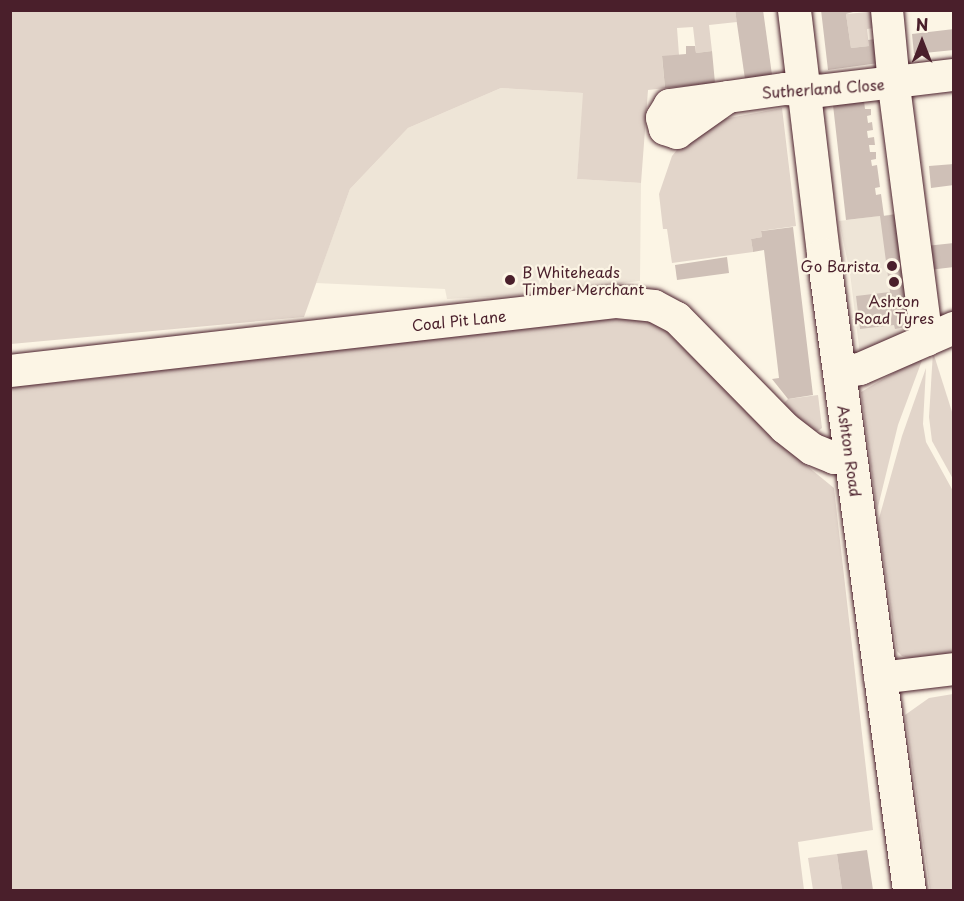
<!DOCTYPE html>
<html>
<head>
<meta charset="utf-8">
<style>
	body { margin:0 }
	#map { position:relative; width:964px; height:901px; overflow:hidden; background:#fcf5e5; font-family:"Playpen Sans",sans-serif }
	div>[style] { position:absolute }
	.built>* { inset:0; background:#eee5d7 }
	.green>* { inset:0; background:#e2d5ca }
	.building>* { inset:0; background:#cfc0b7 }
	.roads { filter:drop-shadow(0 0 2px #4a1f2b) drop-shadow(0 0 2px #4a1f2b) }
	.minor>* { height:32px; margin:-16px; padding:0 16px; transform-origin:16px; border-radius:16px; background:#fcf5e5 }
	.highway>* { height:33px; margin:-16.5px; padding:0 16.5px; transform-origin:16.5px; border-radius:16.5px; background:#fcf5e5 }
	.dots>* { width:16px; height:16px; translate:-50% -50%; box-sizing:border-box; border:3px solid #fcf5e5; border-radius:50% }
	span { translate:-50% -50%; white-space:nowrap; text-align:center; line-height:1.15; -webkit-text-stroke:4.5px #fcf5e5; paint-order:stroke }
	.street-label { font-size:15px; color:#4a1f2b }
	.poi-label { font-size:15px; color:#4a1f2b }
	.right { translate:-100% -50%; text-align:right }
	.left { translate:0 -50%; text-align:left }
	.frame { position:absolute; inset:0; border:12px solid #4a1f2b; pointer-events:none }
	.north { position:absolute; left:892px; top:12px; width:60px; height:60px; -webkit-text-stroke:4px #fcf5e5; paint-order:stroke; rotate:0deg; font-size:16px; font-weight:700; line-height:24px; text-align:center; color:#4a1f2b }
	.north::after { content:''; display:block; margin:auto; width:21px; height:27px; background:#4a1f2b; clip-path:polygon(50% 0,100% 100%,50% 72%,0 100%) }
</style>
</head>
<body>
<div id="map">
	<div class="built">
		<div style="clip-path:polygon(501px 88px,584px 93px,577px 179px,641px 183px,640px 281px,508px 296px,447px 299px,445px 289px,316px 283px,350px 189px,408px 128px)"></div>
		<div style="clip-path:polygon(903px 213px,919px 330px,860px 355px,850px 273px,839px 221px)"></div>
	</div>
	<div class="green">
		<div style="clip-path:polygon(11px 11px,735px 11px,737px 22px,709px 25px,712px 51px,696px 53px,693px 27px,677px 28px,679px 55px,662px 57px,665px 88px,648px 90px,641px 183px,577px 179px,583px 93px,501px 88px,408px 128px,350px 189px,304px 317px,11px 344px)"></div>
		<div style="clip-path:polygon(879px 11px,881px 27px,867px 29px,869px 46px,851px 48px,846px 14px)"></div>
		<div style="clip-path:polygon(782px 108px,796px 226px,761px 231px,762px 237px,751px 239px,753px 252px,672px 263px,667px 229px,663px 229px,659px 194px,672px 156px,680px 146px,718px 120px)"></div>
		<div style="clip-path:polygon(631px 312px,675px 334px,758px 418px,763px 430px,834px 488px,873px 830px,798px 842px,804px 890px,11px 890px,10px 387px,99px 378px,607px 313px)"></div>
		<div style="clip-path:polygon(933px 352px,953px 415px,953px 479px,932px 441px,929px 417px)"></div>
		<div style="clip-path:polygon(924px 355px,898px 425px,877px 511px,861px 392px)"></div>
		<div style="clip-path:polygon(926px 368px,923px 424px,926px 442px,953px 491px,953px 653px,912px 659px,902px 656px,897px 651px,878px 522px,902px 436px)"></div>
		<div style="clip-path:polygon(818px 395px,822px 428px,818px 431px,813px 431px,804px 425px,783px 404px,788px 399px)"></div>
		<div style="clip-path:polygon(953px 694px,953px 890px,930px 890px,905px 715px,929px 698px)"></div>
		<div style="clip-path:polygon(837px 854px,842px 890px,813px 890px,808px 858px)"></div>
	</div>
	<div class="building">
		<div style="clip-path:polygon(735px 10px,763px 10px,772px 75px,745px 79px)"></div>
		<div style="clip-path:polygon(821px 10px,860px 10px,846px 14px,851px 48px,869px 46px,868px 40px,882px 38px,886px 62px,828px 70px)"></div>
		<div style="clip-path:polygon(954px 29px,954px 50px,914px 54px,912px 34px)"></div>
		<div style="clip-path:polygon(686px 46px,695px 46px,696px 53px,712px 51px,715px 83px,665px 88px,662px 56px,686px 54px)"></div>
		<div style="clip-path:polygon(864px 101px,865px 109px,871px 109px,871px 115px,867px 116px,868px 123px,872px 122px,873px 130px,867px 131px,868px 138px,874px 137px,875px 145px,869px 145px,870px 152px,876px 152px,876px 159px,871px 160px,872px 166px,877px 165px,880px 187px,875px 188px,876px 195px,881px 194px,884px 216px,903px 213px,918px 325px,895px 329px,894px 325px,860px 329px,856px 296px,890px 292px,880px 216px,846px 220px,833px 105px)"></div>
		<div style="clip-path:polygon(954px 164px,954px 185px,931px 188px,929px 166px)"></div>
		<div style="clip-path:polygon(793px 227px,813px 395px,788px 399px,772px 379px,779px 378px,764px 250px,753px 252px,751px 239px,762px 237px,761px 231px)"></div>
		<div style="clip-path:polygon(954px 243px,954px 267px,929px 270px,926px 246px)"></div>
		<div style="clip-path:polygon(727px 257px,729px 273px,677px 280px,675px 265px)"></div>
		<div style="clip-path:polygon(867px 850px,873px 890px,842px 890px,837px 854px)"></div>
	</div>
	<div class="roads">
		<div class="minor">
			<div style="left:887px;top:10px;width:84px;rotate:84.6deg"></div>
			<div style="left:895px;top:94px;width:248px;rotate:82.6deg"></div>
			<div style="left:728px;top:97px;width:59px;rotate:172.1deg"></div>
			<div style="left:670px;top:105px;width:15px;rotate:122deg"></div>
			<div style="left:662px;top:118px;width:11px;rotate:75deg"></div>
			<div style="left:665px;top:129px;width:13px;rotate:18deg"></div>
			<div style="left:677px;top:133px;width:62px;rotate:-35.2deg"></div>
			<div style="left:728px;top:97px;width:58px;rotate:-8deg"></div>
			<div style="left:785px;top:89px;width:34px;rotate:3deg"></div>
			<div style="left:819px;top:91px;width:136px;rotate:-6.8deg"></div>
			<div style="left:10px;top:371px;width:611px;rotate:-6.49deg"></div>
			<div style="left:617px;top:302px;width:37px;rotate:6deg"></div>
			<div style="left:654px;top:306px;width:26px;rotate:28deg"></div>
			<div style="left:677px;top:318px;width:154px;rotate:45.5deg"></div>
			<div style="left:785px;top:428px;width:34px;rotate:38deg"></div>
			<div style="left:812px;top:449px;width:24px;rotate:22deg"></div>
			<div style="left:834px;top:458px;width:16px;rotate:-7deg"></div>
			<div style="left:839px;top:373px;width:21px;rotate:-11deg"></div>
			<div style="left:860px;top:369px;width:103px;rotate:-23.6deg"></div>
			<div style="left:880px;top:678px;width:75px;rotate:-6.9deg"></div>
		</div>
		<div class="highway">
			<div style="left:794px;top:10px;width:246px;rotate:83.2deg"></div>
			<div style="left:823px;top:254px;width:642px;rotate:82.3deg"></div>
		</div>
	</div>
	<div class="dots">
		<div style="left:892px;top:266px;background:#4a1f2b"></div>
		<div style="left:510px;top:280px;background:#4a1f2b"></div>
		<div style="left:894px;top:282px;background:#4a1f2b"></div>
	</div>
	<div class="street-label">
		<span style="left:823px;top:88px;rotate:-4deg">Sutherland Close</span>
		<span style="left:459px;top:320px;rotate:-6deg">Coal Pit Lane</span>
		<span style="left:850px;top:451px;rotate:82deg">Ashton Road</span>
	</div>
	<div class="poi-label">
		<span class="right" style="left:880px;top:266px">Go Barista</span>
		<span class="left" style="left:522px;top:280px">B Whiteheads<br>Timber Merchant</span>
		<span style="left:894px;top:309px">Ashton<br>Road Tyres</span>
	</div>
	<div class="frame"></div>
	<div class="north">N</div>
</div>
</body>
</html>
